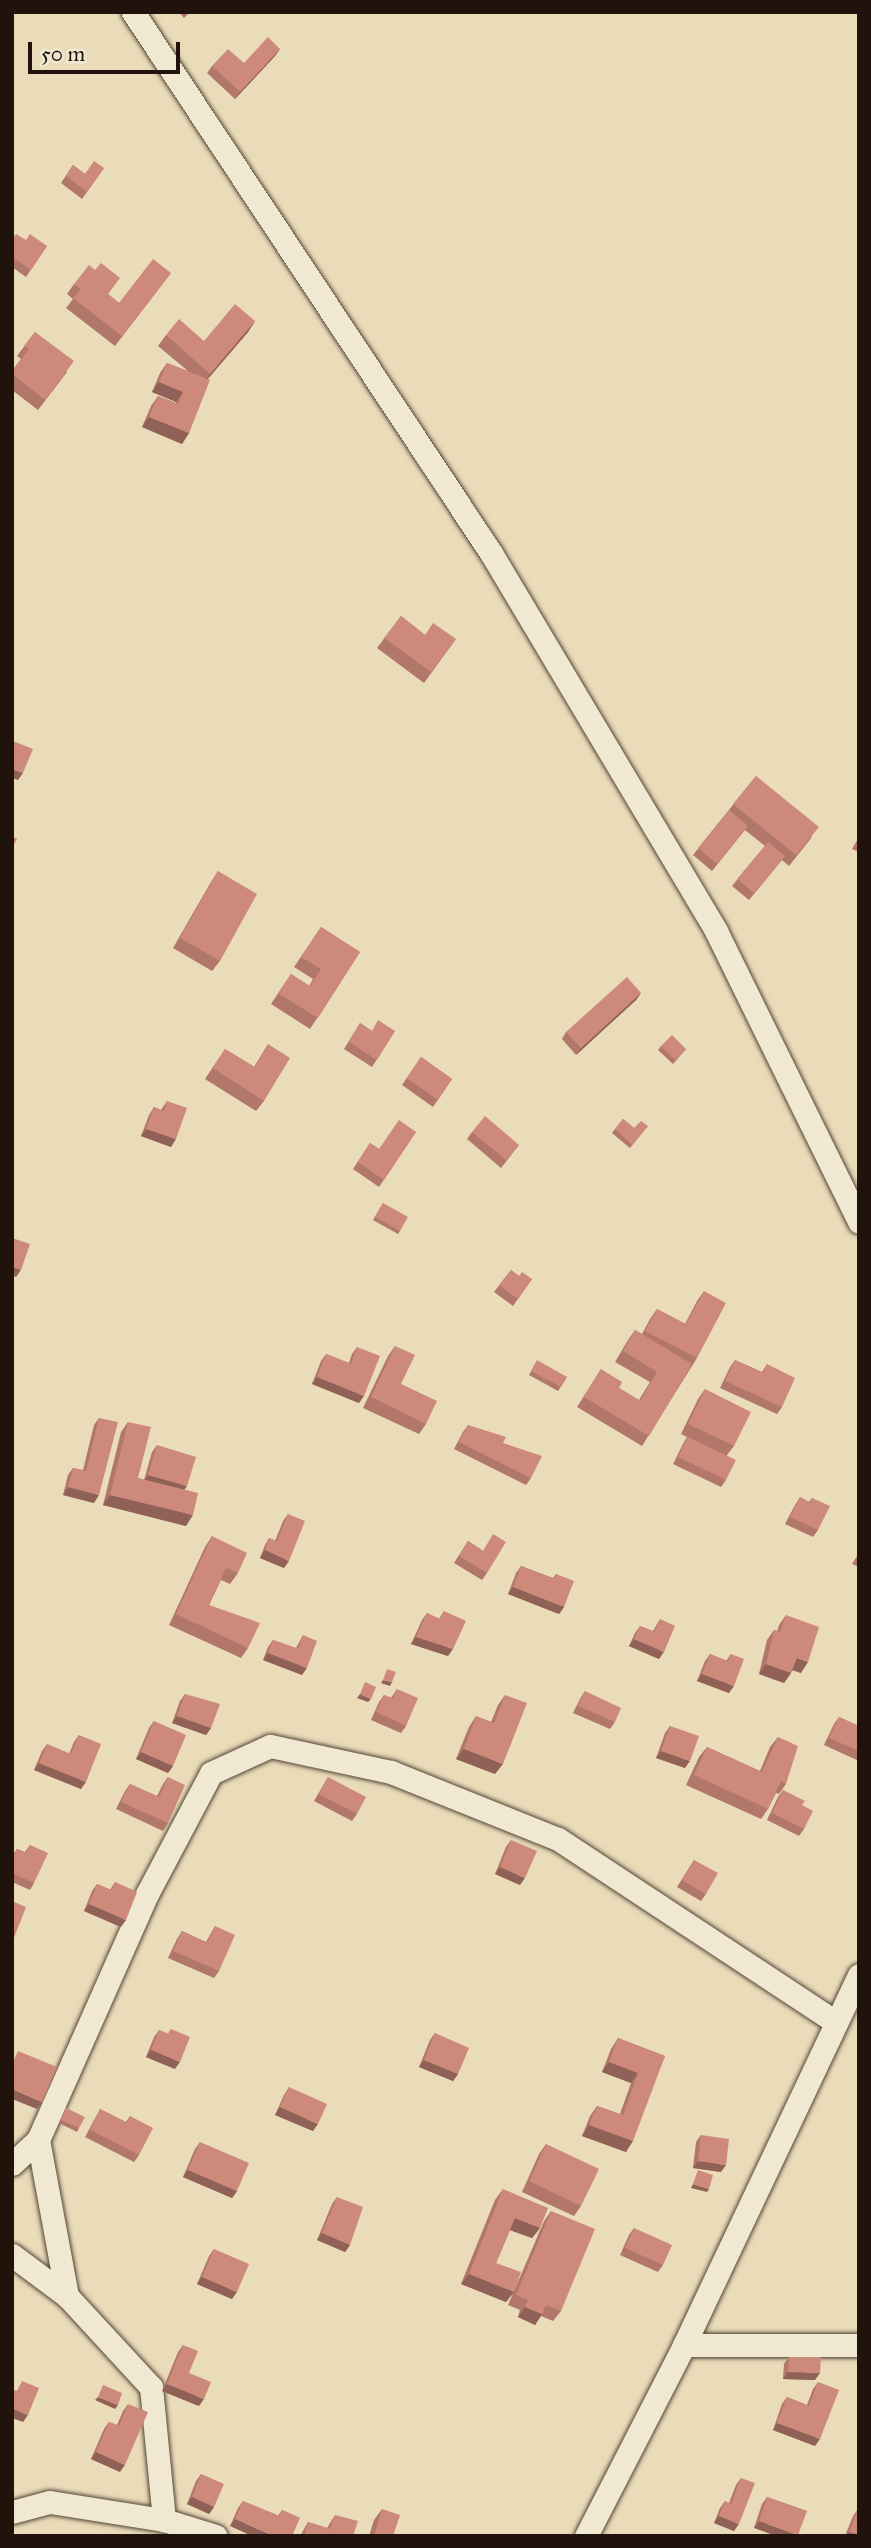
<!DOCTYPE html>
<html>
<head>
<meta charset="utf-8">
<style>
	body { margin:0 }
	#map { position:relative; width:871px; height:2548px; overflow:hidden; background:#eadbb9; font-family:"IM FELL Great Primer",serif }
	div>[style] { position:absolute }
	.roads { filter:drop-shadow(0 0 2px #524537) drop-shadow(0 0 2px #524537) }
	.street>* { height:23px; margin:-11.5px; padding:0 11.5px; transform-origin:11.5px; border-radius:11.5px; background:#f1e8d2 }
	.wall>* { inset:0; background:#b0776a }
	.shaded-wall>* { inset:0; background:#906156 }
	.building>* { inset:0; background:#cd8a7b }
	span { translate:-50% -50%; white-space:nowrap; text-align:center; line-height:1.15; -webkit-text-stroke:6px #f1e8d2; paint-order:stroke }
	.frame { position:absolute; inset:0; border:14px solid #1f130c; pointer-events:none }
	.scale { position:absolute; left:28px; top:42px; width:152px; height:32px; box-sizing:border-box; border:4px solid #1f130c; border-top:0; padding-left:9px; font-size:21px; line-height:24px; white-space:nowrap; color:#1f130c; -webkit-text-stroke:5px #f1e8d2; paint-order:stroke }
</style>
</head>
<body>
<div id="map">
	<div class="roads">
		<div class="street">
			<div style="left:133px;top:12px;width:649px;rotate:56.51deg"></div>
			<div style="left:491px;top:553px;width:440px;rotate:59.2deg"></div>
			<div style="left:716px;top:931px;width:324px;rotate:63.8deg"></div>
			<div style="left:12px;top:2164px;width:35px;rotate:-43deg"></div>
			<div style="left:12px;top:2255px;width:69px;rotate:36.7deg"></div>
			<div style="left:67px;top:2296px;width:124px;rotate:47.3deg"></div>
			<div style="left:151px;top:2387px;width:134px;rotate:84.4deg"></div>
			<div style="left:67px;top:2296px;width:159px;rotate:-100.5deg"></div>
			<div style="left:38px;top:2140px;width:269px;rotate:-66.1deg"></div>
			<div style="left:147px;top:1894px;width:137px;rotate:-62.1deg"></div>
			<div style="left:211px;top:1773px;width:65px;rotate:-24.6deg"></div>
			<div style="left:270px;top:1746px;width:124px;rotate:12.1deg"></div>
			<div style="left:391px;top:1772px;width:180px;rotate:21.9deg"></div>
			<div style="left:558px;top:1839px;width:333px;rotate:33.4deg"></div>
			<div style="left:684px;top:2345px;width:175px"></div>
			<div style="left:12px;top:2512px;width:39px;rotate:-15deg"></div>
			<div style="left:50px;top:2502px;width:115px;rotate:9deg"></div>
			<div style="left:164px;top:2520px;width:54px;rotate:17.1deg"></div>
			<div style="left:586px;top:2536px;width:215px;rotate:-62.8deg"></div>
			<div style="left:684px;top:2345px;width:409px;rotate:-64.7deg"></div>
		</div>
	</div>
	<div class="wall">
		<div style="clip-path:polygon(179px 12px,190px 12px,184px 18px)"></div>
		<div style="clip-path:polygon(280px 49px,275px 56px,235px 99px,207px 73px,212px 66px,244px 63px)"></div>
		<div style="clip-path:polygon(73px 165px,85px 174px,104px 168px,82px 199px,61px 183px)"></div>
		<div style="clip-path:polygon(12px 240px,26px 240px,47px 246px,26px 277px,12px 267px)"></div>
		<div style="clip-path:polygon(171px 273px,115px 346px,66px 308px,73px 299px,67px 294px,74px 284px,108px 294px,119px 303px)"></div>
		<div style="clip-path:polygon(255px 321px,248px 332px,208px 379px,189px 433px,182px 444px,142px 427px,151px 406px,158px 396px,176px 403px,176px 402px,152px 392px,160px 373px,167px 363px,188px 371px,158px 346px,166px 335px,204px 341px)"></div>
		<div style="clip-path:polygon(35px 332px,67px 372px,38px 410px,12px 390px,12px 371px,21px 359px,17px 356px)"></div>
		<div style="clip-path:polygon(401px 616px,425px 635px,456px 639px,424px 683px,377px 648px)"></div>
		<div style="clip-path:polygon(756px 776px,812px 837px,789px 866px,782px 860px,749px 900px,732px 886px,765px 846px,745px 830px,712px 871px,693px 855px)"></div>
		<div style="clip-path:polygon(859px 837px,859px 852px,852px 849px)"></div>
		<div style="clip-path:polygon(218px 871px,220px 961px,212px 971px,173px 948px,211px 882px)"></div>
		<div style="clip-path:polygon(321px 927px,360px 952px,310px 1029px,271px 1004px,291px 974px,309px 986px,313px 979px,294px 967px)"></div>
		<div style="clip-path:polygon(641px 993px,636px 1000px,576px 1055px,562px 1039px,566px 1032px)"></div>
		<div style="clip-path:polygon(360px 1023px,372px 1031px,395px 1031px,372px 1067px,344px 1049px)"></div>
		<div style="clip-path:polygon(268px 1044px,264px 1101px,256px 1111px,205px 1079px,225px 1049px,254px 1067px)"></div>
		<div style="clip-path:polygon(661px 1046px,686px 1049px,673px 1064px,658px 1050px)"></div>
		<div style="clip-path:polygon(421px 1057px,452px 1079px,433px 1107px,402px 1085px)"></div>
		<div style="clip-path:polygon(167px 1101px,171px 1147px,141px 1136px,149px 1115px,154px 1107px,161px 1110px)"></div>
		<div style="clip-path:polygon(623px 1119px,634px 1128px,648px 1126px,630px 1148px,612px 1133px)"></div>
		<div style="clip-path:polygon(416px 1132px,379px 1187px,353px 1169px,370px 1143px,379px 1149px)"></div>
		<div style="clip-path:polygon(472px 1132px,519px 1145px,501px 1168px,467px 1139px)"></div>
		<div style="clip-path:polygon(383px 1203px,400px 1231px,398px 1234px,373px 1220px)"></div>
		<div style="clip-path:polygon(511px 1270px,519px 1276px,532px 1279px,513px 1306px,494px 1292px)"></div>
		<div style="clip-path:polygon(704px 1291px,697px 1358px,642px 1446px,577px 1407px,601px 1369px,619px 1388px,639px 1400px,650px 1382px,615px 1362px,628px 1340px,635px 1330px,642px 1334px,650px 1319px,657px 1309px,685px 1324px,697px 1301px)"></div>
		<div style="clip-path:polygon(395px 1346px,401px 1384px,426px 1424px,419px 1434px,363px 1408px,388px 1356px)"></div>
		<div style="clip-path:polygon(357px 1347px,359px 1403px,312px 1384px,321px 1361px,326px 1354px,349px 1363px,352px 1354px)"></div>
		<div style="clip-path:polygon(735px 1360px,762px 1372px,767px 1364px,782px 1407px,777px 1414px,720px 1388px,730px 1367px)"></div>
		<div style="clip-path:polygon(535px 1364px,567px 1377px,558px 1391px,529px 1375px)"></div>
		<div style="clip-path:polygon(705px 1389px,734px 1446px,727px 1455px,726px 1480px,721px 1487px,673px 1464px,683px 1444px,687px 1437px,681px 1434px,698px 1399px)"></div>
		<div style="clip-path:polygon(99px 1418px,94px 1503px,63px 1495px,68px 1475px,73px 1468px,83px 1470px,94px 1425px)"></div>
		<div style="clip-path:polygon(128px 1422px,138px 1478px,144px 1480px,152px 1452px,157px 1445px,185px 1490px,186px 1526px,103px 1505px,121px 1432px)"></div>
		<div style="clip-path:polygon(468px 1425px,503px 1443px,531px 1478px,526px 1485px,454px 1449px,463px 1432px)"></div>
		<div style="clip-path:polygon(800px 1497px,809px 1502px,812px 1498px,818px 1530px,813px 1537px,785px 1524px,795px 1505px)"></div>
		<div style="clip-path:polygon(288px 1514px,284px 1568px,260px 1558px,265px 1545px,269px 1538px,275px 1541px,283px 1521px)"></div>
		<div style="clip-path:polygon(212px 1536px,238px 1573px,230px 1584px,221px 1580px,209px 1605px,248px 1648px,241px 1658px,169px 1625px,205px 1547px)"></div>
		<div style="clip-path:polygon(468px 1541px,482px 1550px,487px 1573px,482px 1580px,454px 1563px)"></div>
		<div style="clip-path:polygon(859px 1553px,859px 1567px,852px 1564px)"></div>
		<div style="clip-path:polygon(521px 1566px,553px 1578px,556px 1574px,564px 1607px,559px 1614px,508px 1594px,516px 1573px)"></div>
		<div style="clip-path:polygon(444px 1611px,448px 1656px,411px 1644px,422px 1620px,427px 1613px,439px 1619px)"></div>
		<div style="clip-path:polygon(786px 1615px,801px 1673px,793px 1670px,784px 1683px,759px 1674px,767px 1640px,774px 1630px,777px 1631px,779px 1625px)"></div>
		<div style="clip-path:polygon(660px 1619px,659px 1659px,629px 1646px,635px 1633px,640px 1626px,653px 1631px)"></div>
		<div style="clip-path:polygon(303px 1635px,302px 1675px,263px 1660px,268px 1647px,273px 1640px,296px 1648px)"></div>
		<div style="clip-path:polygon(710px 1654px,726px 1661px,731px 1654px,729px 1693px,697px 1681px,705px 1661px)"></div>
		<div style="clip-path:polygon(397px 1689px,406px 1726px,401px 1733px,371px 1720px,379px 1702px,384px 1695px,391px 1698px)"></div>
		<div style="clip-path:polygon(585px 1691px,615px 1722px,610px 1729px,573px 1713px,580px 1699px)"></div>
		<div style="clip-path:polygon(185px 1694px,211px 1728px,206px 1735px,172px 1723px,180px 1701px)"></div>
		<div style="clip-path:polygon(505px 1695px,495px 1774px,456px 1759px,469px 1727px,476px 1716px,491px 1722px,498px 1705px)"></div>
		<div style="clip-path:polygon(839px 1717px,859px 1726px,859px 1761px,824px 1745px,834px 1724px)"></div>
		<div style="clip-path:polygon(154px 1721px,173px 1766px,168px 1773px,136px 1759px,149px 1728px)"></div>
		<div style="clip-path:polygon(670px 1726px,685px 1768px,656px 1758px,665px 1733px)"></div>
		<div style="clip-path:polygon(79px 1735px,81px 1789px,34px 1770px,42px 1751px,47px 1744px,69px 1754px,74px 1742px)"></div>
		<div style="clip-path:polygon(778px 1737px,786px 1784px,779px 1794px,776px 1793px,768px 1809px,761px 1819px,686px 1785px,699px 1757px,707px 1747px,760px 1771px,770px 1747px)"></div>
		<div style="clip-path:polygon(168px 1777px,168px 1823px,163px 1831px,116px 1809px,125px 1791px,130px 1784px,157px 1796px,163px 1784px)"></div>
		<div style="clip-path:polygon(328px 1777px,357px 1814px,352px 1821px,314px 1801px)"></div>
		<div style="clip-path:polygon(783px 1790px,802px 1805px,804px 1829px,799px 1836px,767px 1820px,778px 1797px)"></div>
		<div style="clip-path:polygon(511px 1840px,520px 1885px,495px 1874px,506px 1847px)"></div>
		<div style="clip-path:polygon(30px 1845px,34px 1883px,30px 1890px,12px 1882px,12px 1856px,17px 1849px,25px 1852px)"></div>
		<div style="clip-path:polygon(694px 1860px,706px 1894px,701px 1901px,677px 1887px)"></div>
		<div style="clip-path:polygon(115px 1882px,121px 1927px,84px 1911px,92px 1891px,97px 1884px,110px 1890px)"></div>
		<div style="clip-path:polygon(215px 1926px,219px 1971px,214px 1978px,168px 1958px,177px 1939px,182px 1931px,206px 1942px)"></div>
		<div style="clip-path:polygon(171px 2029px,175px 2069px,146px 2057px,154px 2037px,159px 2030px,168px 2034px)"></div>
		<div style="clip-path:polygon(435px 2033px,458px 2074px,453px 2081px,419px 2067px,430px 2040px)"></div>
		<div style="clip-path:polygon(618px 2038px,665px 2056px,626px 2152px,582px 2136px,590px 2116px,597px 2106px,620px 2114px,631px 2083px,602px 2072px,611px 2049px)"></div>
		<div style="clip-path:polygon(289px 2087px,313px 2131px,275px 2115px,284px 2095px)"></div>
		<div style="clip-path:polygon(66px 2108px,79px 2128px,77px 2132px,59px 2123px)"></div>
		<div style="clip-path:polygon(100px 2109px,126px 2122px,130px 2116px,139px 2155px,134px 2162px,85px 2137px)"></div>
		<div style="clip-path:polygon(701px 2135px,721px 2172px,693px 2168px,696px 2142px)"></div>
		<div style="clip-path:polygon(200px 2142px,237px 2191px,232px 2198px,183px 2177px,195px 2149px)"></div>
		<div style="clip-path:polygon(546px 2144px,581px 2206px,574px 2216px,522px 2192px,539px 2154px)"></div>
		<div style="clip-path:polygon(503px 2189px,540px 2228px,532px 2238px,510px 2230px,496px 2263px,514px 2292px,506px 2302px,461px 2284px,495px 2200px)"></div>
		<div style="clip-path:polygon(337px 2197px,350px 2245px,345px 2252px,317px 2240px,332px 2204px)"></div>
		<div style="clip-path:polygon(551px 2211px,561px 2311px,553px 2321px,541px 2316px,535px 2325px,518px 2317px,520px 2310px,508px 2305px,544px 2221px)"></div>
		<div style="clip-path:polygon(634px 2228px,663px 2265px,658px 2272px,620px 2255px,629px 2235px)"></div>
		<div style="clip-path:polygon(214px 2249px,232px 2299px,197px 2284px,209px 2256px)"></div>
		<div style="clip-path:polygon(183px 2345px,189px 2373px,199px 2406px,162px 2391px,178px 2352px)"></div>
		<div style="clip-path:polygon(789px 2357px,815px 2380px,783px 2379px,784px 2364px)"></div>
		<div style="clip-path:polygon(818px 2382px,815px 2446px,773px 2430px,782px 2404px,787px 2397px,807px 2405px,813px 2389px)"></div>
		<div style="clip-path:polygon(128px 2404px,120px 2472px,91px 2459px,104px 2429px,109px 2422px,117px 2425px,123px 2411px)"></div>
		<div style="clip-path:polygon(201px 2474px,214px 2507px,209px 2514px,187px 2504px,196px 2481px)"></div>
		<div style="clip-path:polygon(741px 2478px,734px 2531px,714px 2523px,720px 2508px,725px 2501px,729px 2503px,736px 2485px)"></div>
		<div style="clip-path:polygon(767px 2497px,807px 2511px,754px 2528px,762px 2504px)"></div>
		<div style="clip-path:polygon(243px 2501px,278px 2516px,282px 2510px,300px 2518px,230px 2526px,238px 2508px)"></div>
		<div style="clip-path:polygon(382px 2509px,393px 2536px,369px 2536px,374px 2520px)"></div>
		<div style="clip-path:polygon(858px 2509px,859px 2536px,845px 2536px,853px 2516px)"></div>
		<div style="clip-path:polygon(335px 2515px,353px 2536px,300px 2536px,308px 2522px,327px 2528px)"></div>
	</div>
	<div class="shaded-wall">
		<div style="clip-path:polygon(280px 49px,275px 56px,235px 99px,240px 92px)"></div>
		<div style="clip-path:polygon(255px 321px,248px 332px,203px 384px,210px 374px)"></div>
		<div style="clip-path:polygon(159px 382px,183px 392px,176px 402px,152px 392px)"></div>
		<div style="clip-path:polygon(149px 417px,189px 433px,182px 444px,142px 427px)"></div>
		<div style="clip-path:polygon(12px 769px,23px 773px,18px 780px,12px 778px)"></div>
		<div style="clip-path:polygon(641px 993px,636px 1000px,576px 1055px,581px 1048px)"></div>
		<div style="clip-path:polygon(146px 1129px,176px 1139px,171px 1147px,141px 1136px)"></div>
		<div style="clip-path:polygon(12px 1266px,21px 1270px,16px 1277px,12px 1275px)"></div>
		<div style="clip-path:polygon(317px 1377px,364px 1396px,359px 1403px,312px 1384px)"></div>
		<div style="clip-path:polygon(148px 1475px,187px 1486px,182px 1493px,143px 1482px)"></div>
		<div style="clip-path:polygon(68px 1487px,99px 1495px,94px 1503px,63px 1495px)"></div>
		<div style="clip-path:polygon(110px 1495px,193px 1515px,186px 1526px,103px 1505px)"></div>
		<div style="clip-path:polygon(265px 1550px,289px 1561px,284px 1568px,260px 1558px)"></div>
		<div style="clip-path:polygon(513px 1587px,564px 1607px,559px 1614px,508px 1594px)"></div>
		<div style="clip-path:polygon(416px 1637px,453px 1649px,448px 1656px,411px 1644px)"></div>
		<div style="clip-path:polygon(634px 1639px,664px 1652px,659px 1659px,629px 1646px)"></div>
		<div style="clip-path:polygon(268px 1653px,307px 1668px,302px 1675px,263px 1660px)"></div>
		<div style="clip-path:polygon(797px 1658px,808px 1662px,801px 1673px,789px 1669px)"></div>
		<div style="clip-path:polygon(766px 1664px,791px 1673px,784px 1683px,759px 1674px)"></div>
		<div style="clip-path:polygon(702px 1674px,734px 1686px,729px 1693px,697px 1681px)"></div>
		<div style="clip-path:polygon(383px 1680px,392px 1682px,390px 1686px,381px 1683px)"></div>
		<div style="clip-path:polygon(360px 1694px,371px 1699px,368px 1702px,357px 1698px)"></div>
		<div style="clip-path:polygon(177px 1716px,211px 1728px,206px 1735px,172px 1723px)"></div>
		<div style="clip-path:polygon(464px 1749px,503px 1764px,495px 1774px,456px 1759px)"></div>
		<div style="clip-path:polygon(661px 1751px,690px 1761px,685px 1768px,656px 1758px)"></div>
		<div style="clip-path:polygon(141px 1752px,173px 1766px,168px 1773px,136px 1759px)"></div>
		<div style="clip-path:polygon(39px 1763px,86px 1782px,81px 1789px,34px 1770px)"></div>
		<div style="clip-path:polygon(500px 1867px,525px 1878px,520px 1885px,495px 1874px)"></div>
		<div style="clip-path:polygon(89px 1904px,126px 1920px,121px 1927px,84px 1911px)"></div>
		<div style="clip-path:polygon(151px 2050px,180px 2062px,175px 2069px,146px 2057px)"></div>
		<div style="clip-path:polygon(424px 2060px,458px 2074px,453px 2081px,419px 2067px)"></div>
		<div style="clip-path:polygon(609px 2062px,638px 2073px,631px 2083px,602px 2072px)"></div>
		<div style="clip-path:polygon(12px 2089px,42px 2102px,37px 2109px,12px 2099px)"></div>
		<div style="clip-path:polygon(280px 2107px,318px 2124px,313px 2131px,275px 2115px)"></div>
		<div style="clip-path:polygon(589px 2125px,633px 2141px,626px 2152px,582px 2136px)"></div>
		<div style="clip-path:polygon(698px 2161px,726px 2165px,721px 2172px,693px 2168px)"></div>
		<div style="clip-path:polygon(188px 2170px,237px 2191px,232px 2198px,183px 2177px)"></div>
		<div style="clip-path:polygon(693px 2184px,709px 2189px,707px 2192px,691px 2188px)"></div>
		<div style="clip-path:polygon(515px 2218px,540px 2228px,532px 2238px,507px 2229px)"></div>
		<div style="clip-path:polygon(322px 2233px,350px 2245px,345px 2252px,317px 2240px)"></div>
		<div style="clip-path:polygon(469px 2274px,514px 2292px,506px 2302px,461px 2284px)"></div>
		<div style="clip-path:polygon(202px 2277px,237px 2292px,232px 2299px,197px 2284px)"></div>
		<div style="clip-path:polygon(525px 2307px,542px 2314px,535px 2325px,518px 2317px)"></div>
		<div style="clip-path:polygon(788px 2372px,820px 2373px,815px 2380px,783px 2379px)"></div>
		<div style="clip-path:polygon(167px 2384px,204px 2399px,199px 2406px,162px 2391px)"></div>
		<div style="clip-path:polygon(98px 2397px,118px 2405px,115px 2409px,95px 2400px)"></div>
		<div style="clip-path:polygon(12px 2408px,28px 2415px,23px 2422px,12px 2418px)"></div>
		<div style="clip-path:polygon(777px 2423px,820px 2439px,815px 2446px,773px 2430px)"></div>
		<div style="clip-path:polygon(96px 2452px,125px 2465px,120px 2472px,91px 2459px)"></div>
		<div style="clip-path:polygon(192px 2497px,214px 2507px,209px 2514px,187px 2504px)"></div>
		<div style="clip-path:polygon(719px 2516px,739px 2524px,734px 2531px,714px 2523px)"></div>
		<div style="clip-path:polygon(235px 2519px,274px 2536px,252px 2536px,230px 2526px)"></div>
		<div style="clip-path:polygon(759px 2521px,798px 2535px,776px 2536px,754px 2528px)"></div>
		<div style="clip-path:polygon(849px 2532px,859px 2535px,859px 2536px,846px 2536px)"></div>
	</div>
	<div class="building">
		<div style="clip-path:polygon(268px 37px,280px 49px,240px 92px,212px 66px,228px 49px,244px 63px)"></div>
		<div style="clip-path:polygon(94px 161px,104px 168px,87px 192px,66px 176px,73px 165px,85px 174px)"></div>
		<div style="clip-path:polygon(16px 234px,26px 240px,30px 234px,47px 246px,31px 270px,12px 257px,12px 240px)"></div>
		<div style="clip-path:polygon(153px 259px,171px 273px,122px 336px,73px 298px,81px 289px,74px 284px,89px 265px,95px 270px,101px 263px,120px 278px,108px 294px,119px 303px)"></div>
		<div style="clip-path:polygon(235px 304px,255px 321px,210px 374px,166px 335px,179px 319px,204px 341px)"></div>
		<div style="clip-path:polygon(35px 332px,74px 361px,45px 400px,12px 374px,12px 371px,29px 349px,24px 346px)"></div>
		<div style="clip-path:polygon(167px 363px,210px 380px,189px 433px,149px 417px,158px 396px,178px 404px,183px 392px,159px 382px)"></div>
		<div style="clip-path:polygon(401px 616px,425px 635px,433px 623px,456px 639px,431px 672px,384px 638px)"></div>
		<div style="clip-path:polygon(13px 741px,33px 749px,23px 773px,12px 769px)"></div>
		<div style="clip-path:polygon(756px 776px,819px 827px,796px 855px,733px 804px)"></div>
		<div style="clip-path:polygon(729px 810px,748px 826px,717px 864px,698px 848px)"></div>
		<div style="clip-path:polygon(12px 836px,17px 839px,12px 848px)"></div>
		<div style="clip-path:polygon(768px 842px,785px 856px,754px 893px,737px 879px)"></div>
		<div style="clip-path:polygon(218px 871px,257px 894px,220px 961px,180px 938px)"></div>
		<div style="clip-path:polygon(321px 927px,360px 952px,318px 1018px,278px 993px,291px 974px,310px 986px,321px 969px,301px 957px)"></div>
		<div style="clip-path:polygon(627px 977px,641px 993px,581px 1048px,566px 1032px)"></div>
		<div style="clip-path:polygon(378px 1020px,395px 1031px,377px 1060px,349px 1042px,360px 1023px,372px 1031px)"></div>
		<div style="clip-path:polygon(672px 1035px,686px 1049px,675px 1060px,661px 1046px)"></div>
		<div style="clip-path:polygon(268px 1044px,290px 1058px,264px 1101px,213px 1068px,225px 1049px,255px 1067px)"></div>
		<div style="clip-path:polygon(421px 1057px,452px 1079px,438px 1100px,407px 1078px)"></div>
		<div style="clip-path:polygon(167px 1101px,187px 1108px,176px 1139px,146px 1129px,154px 1107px,164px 1111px)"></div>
		<div style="clip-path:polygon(485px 1116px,519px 1145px,506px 1160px,472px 1132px)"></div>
		<div style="clip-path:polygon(623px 1119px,634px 1128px,641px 1121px,648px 1126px,632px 1145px,615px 1129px)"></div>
		<div style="clip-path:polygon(399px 1120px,416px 1132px,384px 1180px,358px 1162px,370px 1143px,379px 1149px)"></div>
		<div style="clip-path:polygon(383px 1203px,408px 1217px,400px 1231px,375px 1217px)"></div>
		<div style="clip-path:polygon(12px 1238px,30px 1244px,21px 1270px,12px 1266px)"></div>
		<div style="clip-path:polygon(511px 1270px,519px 1276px,522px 1272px,532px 1279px,518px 1299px,499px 1285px)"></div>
		<div style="clip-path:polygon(704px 1291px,726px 1303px,697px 1358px,645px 1331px,657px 1309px,686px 1324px)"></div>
		<div style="clip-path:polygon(635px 1330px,692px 1364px,649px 1436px,584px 1397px,601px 1369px,622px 1382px,619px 1388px,640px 1401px,657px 1372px,623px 1351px)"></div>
		<div style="clip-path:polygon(395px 1346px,415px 1355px,401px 1384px,437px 1401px,426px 1424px,371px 1397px)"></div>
		<div style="clip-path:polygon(357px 1347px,380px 1356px,364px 1396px,317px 1377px,326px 1354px,351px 1364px)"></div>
		<div style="clip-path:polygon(537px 1360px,567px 1377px,561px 1387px,531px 1371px)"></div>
		<div style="clip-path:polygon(735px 1360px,763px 1373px,767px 1364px,795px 1378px,782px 1407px,725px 1381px)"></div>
		<div style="clip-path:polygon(705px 1389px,751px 1412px,734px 1446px,688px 1424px)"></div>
		<div style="clip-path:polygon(99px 1418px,118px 1422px,99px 1495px,68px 1487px,73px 1468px,86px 1471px)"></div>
		<div style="clip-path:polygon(128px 1422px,151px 1427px,138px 1478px,198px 1493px,193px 1515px,110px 1495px)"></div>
		<div style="clip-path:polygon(468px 1425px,506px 1437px,503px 1443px,542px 1456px,531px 1478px,459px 1442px)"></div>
		<div style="clip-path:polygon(688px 1437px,736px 1460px,726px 1480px,678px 1457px)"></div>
		<div style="clip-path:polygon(157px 1445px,196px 1457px,187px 1486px,148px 1475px)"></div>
		<div style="clip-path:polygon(800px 1497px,810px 1503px,812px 1498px,830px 1506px,818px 1530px,790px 1517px)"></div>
		<div style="clip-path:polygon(288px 1514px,305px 1521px,289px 1561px,265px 1550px,269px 1538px,277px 1541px)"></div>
		<div style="clip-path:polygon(493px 1534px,506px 1542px,487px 1573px,459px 1556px,468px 1541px,483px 1551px)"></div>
		<div style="clip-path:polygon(212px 1536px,247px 1553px,238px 1573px,226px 1568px,209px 1605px,260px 1623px,248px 1648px,176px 1614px)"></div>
		<div style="clip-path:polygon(521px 1566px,554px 1579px,556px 1574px,574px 1581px,564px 1607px,513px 1587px)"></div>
		<div style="clip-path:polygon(444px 1611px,466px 1621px,453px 1649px,416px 1637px,427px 1613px,440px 1619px)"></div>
		<div style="clip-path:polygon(786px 1615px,819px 1627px,808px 1662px,797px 1658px,791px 1673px,766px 1664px,774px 1630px,780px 1632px)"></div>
		<div style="clip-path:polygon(660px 1619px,675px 1626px,664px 1652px,634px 1639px,640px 1626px,654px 1632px)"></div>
		<div style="clip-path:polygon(303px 1635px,317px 1641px,307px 1668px,268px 1653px,273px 1640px,298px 1649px)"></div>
		<div style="clip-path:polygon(710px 1654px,728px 1661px,731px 1654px,744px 1659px,734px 1686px,702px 1674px)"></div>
		<div style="clip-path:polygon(387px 1669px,396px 1672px,392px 1682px,383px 1680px)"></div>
		<div style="clip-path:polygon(365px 1682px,376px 1687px,371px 1699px,360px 1694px)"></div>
		<div style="clip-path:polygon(397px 1689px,418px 1698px,406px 1726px,376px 1712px,384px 1695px,393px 1698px)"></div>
		<div style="clip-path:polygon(585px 1691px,621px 1708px,615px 1722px,578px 1706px)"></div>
		<div style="clip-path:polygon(185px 1694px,220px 1704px,211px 1728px,177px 1716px)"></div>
		<div style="clip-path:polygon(505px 1695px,527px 1703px,503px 1764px,464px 1749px,476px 1716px,494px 1723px)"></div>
		<div style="clip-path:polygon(839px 1717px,859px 1726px,859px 1751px,829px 1738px)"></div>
		<div style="clip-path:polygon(154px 1721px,186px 1735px,173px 1766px,141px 1752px)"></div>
		<div style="clip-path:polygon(670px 1726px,699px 1736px,690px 1761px,661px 1751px)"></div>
		<div style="clip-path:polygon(79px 1735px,101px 1744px,86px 1782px,39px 1763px,47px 1744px,71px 1754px)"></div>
		<div style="clip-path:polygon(778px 1737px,798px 1746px,786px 1784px,781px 1781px,768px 1809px,694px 1775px,707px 1747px,762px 1772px)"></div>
		<div style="clip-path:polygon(168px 1777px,185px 1785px,168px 1823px,121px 1802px,130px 1784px,159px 1797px)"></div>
		<div style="clip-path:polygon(328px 1777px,366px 1797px,357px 1814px,319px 1794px)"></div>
		<div style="clip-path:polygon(783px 1790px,805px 1801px,802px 1805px,813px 1811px,804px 1829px,772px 1813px)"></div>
		<div style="clip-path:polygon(511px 1840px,537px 1851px,525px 1878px,500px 1867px)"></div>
		<div style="clip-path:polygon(30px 1845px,48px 1853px,34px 1883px,12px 1873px,12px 1859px,17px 1849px,26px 1853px)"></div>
		<div style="clip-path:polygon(694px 1860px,718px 1873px,706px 1894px,682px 1880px)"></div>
		<div style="clip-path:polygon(115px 1882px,137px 1892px,126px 1920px,89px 1904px,97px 1884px,112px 1890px)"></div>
		<div style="clip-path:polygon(12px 1901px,26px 1907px,12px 1943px)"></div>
		<div style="clip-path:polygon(215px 1926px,235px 1935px,219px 1971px,173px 1951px,182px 1931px,207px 1943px)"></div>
		<div style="clip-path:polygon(171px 2029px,190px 2037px,180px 2062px,151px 2050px,159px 2030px,169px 2034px)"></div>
		<div style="clip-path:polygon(435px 2033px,469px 2048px,458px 2074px,424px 2060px)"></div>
		<div style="clip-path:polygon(618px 2038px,665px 2056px,633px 2141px,589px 2125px,597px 2106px,623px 2115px,638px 2073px,609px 2062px)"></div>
		<div style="clip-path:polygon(18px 2051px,57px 2067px,42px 2102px,12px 2089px,12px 2064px)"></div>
		<div style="clip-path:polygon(289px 2087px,327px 2104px,318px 2124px,280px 2107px)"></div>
		<div style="clip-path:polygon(66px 2108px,85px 2117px,79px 2128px,61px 2120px)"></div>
		<div style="clip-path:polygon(100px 2109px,127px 2123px,130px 2116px,153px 2128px,139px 2155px,90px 2130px)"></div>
		<div style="clip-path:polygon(701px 2135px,729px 2139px,726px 2165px,698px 2161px)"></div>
		<div style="clip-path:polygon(200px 2142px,249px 2163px,237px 2191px,188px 2170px)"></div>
		<div style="clip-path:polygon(546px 2144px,599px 2169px,581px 2206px,529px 2181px)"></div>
		<div style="clip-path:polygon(698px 2170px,713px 2175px,709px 2189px,693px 2184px)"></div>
		<div style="clip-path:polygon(503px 2189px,548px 2208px,540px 2228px,515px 2218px,496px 2263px,521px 2272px,514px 2292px,469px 2274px)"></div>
		<div style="clip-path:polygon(337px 2197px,363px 2207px,350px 2245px,322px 2233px)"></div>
		<div style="clip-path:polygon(551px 2211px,595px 2229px,561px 2311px,546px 2305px,542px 2314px,525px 2307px,528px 2300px,516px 2295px)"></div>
		<div style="clip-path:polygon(634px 2228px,672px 2245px,663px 2265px,625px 2248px)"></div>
		<div style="clip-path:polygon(214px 2249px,249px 2264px,237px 2292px,202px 2277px)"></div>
		<div style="clip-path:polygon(183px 2345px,198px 2351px,189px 2373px,211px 2382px,204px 2399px,167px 2384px)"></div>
		<div style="clip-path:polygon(789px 2357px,821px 2357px,820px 2373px,788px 2372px)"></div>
		<div style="clip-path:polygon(22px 2381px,39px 2388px,28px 2415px,12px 2408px,12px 2389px,17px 2391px)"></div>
		<div style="clip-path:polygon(818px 2382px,839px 2390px,820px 2439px,777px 2423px,787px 2397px,809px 2406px)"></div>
		<div style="clip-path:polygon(103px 2385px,122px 2393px,118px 2405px,98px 2397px)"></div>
		<div style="clip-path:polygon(128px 2404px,148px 2412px,125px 2465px,96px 2452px,109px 2422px,119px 2426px)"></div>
		<div style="clip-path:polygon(201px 2474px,224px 2484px,214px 2507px,192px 2497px)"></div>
		<div style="clip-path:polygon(741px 2478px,755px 2483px,739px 2524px,719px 2516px,725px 2501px,731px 2504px)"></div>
		<div style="clip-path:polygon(767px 2497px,807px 2511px,798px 2535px,759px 2521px)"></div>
		<div style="clip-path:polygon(243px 2501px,280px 2516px,282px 2510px,300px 2518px,292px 2536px,274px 2536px,235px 2519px)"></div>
		<div style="clip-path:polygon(382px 2509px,400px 2515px,393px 2536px,374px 2536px)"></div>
		<div style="clip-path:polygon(858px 2509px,859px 2509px,859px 2535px,849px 2532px)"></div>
		<div style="clip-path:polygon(335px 2515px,358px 2521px,353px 2536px,304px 2536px,308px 2522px,330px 2529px)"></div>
	</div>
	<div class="frame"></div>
	<div class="scale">50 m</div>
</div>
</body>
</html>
